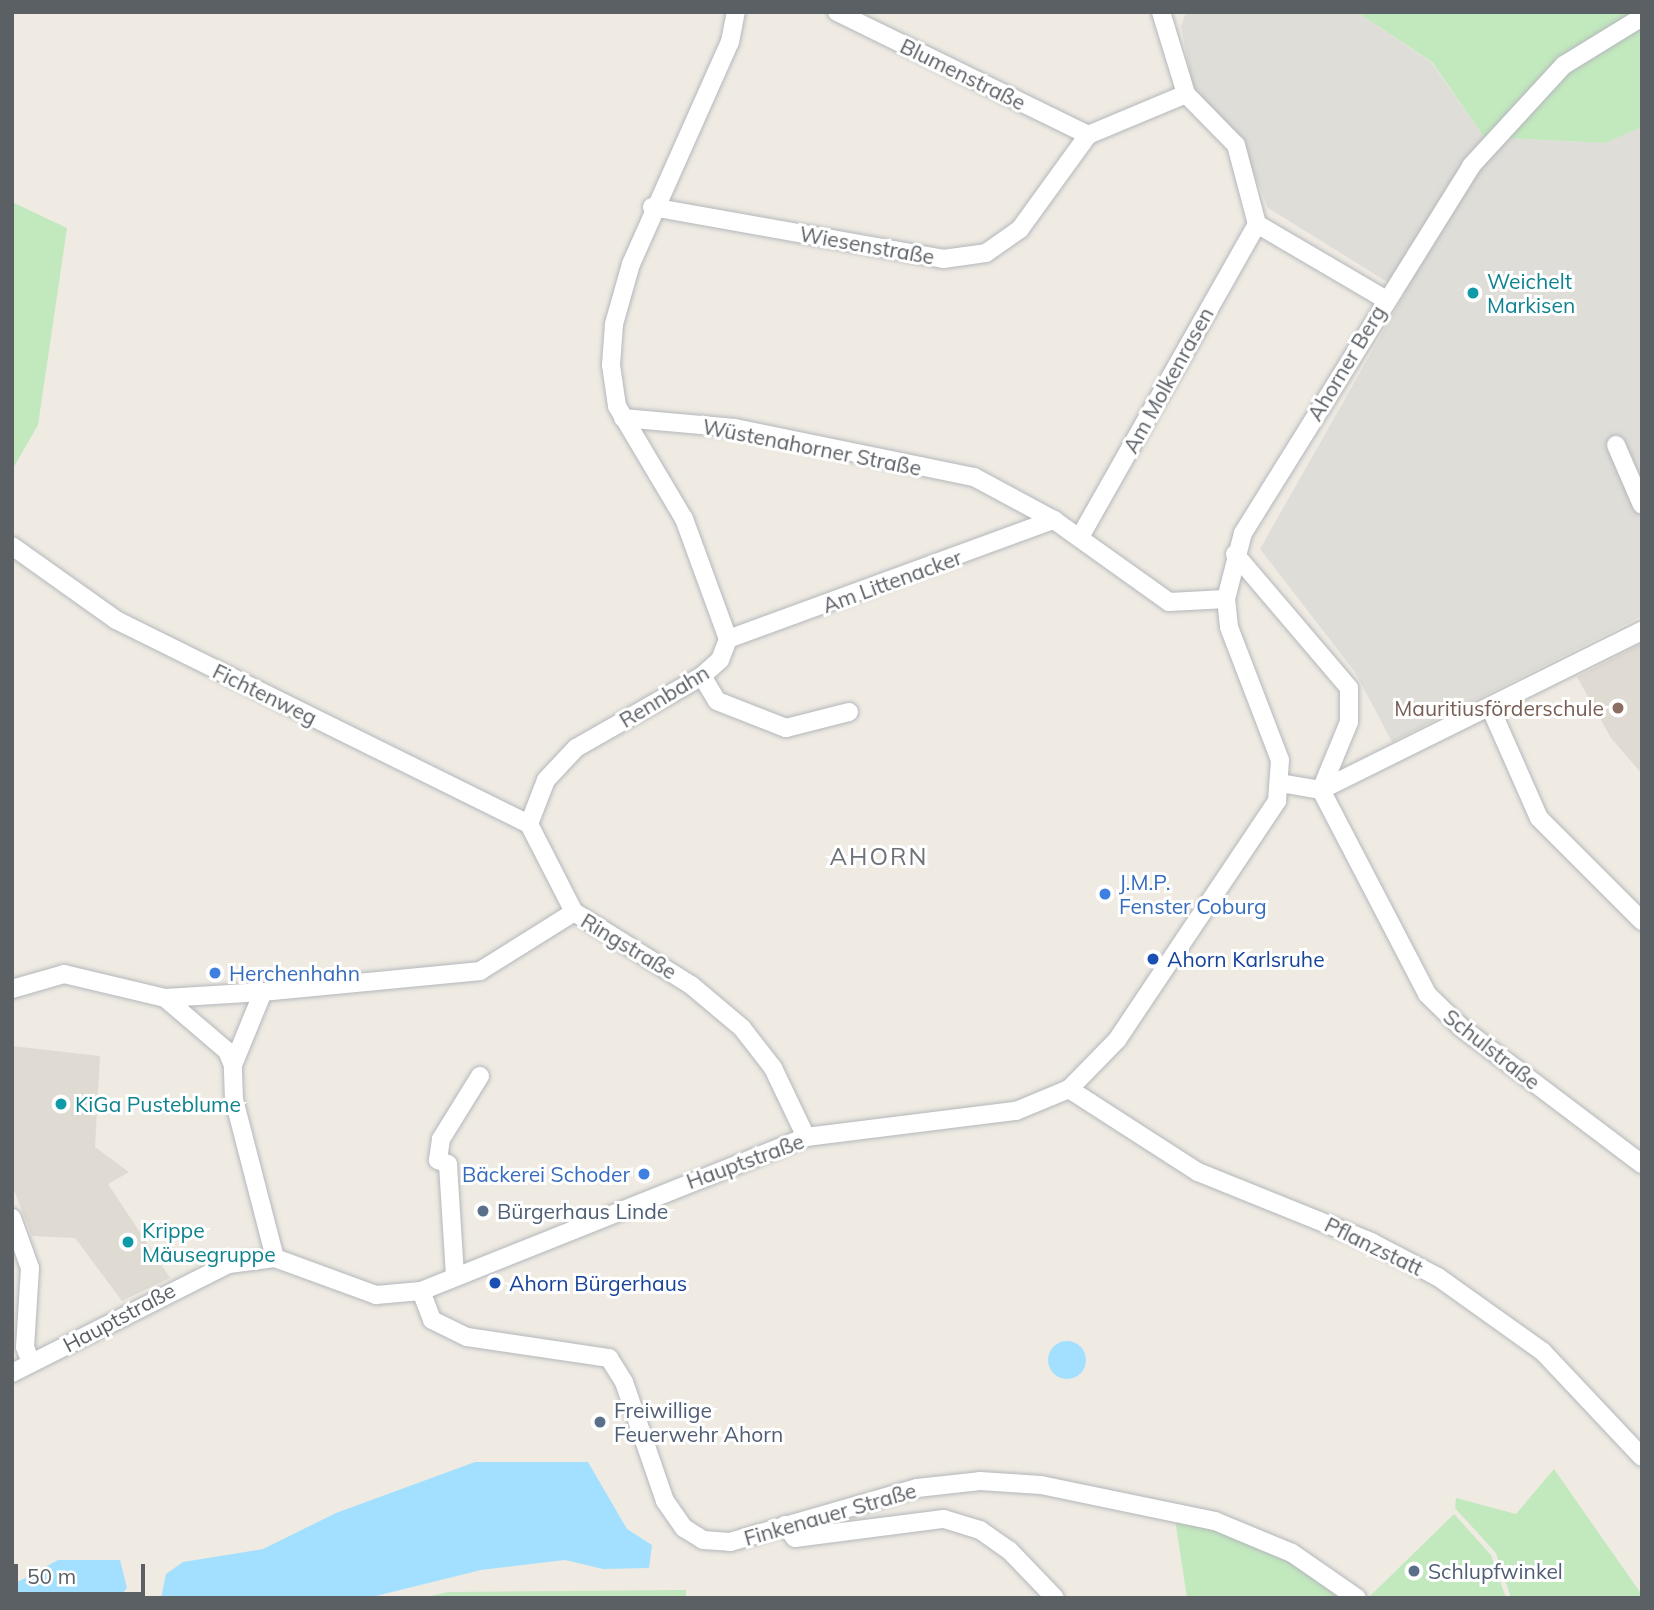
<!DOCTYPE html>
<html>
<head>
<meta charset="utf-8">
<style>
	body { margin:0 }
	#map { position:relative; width:1654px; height:1610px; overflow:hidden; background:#efebe3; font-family:Mulish,sans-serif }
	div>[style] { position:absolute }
	.industrial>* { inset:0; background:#dfddd8 }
	.education>* { inset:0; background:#dfdad2 }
	.green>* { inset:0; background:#c2e8be }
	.water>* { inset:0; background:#a3e0ff }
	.round { border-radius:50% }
	.roads { filter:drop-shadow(0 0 2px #b4b7bb) drop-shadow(0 0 2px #b4b7bb) }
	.minor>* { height:18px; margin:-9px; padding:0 9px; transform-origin:9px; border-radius:9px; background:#fff }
	.dots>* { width:19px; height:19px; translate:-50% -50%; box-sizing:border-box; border:4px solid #fff; border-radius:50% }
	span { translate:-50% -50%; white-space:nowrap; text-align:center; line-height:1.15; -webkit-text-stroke:6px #fff; paint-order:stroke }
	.street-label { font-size:21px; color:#5b6065 }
	.culture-label { font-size:21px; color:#0d838f }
	.left { translate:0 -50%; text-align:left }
	.education-label { font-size:21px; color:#785e54 }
	.right { translate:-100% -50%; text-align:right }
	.shop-label { font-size:21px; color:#366cbe }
	.transit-label { font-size:21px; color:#164399 }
	.service-label { font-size:21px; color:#4e5e75 }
	.quarter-label { font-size:24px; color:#6c7277; letter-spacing:2px }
	.frame { position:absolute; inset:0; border:14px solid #5b6065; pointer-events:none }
	.scale { position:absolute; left:14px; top:1564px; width:131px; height:32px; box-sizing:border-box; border:4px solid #5b6065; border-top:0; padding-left:9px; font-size:21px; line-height:24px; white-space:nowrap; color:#5b6065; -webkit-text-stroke:5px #fff; paint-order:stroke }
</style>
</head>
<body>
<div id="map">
	<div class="industrial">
		<div style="clip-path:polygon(1186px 12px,1357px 12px,1431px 62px,1484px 137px,1605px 143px,1642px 127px,1642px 616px,1392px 742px,1355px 672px,1260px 549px,1405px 293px,1268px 208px,1242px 143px,1193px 89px,1181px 26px)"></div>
	</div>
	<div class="education">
		<div style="clip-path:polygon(1642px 643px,1642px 774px,1611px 738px,1577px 677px)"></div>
		<div style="clip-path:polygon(12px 1046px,100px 1056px,95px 1147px,129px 1172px,108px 1184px,170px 1278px,122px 1301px,75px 1238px,32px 1236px,12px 1185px)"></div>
	</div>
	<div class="green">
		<div style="clip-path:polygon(1357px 12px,1642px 12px,1642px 127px,1605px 143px,1484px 137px,1432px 62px)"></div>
		<div style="clip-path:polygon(12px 202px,67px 228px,38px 425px,12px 470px)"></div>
		<div style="clip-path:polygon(1554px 1469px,1642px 1595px,1642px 1598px,1511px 1598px,1496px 1553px,1455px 1508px,1456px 1498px,1516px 1514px)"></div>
		<div style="clip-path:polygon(1454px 1514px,1491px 1555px,1506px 1598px,1368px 1598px)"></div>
		<div style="clip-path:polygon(1175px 1519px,1213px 1526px,1287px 1558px,1348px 1598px,1187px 1598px)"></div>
		<div style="clip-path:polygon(686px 1590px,686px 1598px,422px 1598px,448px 1592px)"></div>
	</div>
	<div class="water">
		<div class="round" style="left:1048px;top:1341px;width:38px;height:38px"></div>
		<div style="clip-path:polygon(475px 1462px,588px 1462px,627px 1529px,652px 1545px,649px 1568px,603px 1569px,565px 1560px,481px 1570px,368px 1598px,161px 1598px,166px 1574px,183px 1562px,263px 1549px,336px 1513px)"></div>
		<div style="clip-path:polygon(58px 1560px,120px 1560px,127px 1588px,119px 1598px,12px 1598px,12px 1585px)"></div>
	</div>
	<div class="roads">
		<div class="minor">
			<div style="left:837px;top:12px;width:280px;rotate:26.1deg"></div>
			<div style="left:1161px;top:12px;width:86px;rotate:73deg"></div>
			<div style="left:1186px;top:94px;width:71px;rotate:45.6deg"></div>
			<div style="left:1236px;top:145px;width:82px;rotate:75.1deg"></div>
			<div style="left:652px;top:207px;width:296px;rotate:10.1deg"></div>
			<div style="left:943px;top:259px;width:43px;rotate:-7.9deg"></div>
			<div style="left:986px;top:253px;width:42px;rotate:-35.2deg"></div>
			<div style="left:1020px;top:229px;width:116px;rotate:-54.1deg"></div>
			<div style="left:1088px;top:135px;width:106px;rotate:-22.7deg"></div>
			<div style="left:1257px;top:224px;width:148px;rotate:30.4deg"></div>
			<div style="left:623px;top:418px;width:112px;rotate:5.1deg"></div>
			<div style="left:735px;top:428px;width:244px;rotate:11.6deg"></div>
			<div style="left:974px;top:477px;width:91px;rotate:28.3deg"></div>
			<div style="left:1054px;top:520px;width:141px;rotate:35.5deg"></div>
			<div style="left:1169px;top:602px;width:57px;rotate:-3deg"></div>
			<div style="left:1616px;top:445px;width:65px;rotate:66.6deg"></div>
			<div style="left:1080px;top:537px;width:360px;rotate:-60.5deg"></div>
			<div style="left:12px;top:546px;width:128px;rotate:35.4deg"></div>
			<div style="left:116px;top:620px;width:461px;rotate:26.3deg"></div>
			<div style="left:1235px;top:554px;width:176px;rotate:49.6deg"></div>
			<div style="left:1349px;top:688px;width:34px;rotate:90deg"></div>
			<div style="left:1349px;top:722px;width:74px;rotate:112.4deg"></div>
			<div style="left:1321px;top:790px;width:230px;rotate:62.5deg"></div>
			<div style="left:1427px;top:994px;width:49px;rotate:44.2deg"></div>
			<div style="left:1462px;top:1028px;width:226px;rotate:37.1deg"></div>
			<div style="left:728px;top:639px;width:347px;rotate:-20.1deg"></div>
			<div style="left:702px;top:676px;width:29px;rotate:59deg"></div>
			<div style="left:717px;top:701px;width:74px;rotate:21.4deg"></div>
			<div style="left:786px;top:728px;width:65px;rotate:-14.3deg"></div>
			<div style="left:1490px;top:707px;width:121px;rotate:66.2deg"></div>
			<div style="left:1539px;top:818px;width:146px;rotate:45deg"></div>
			<div style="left:1280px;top:783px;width:42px;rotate:9.7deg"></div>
			<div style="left:1321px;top:790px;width:358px;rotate:-26.4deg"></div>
			<div style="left:574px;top:912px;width:99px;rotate:-117.1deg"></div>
			<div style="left:529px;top:824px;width:47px;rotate:-68.9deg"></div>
			<div style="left:546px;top:780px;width:44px;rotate:-46.8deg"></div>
			<div style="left:576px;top:748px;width:145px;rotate:-29.7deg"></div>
			<div style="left:702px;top:676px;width:24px;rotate:-42deg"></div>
			<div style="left:720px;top:660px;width:22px;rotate:-69deg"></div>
			<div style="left:728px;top:639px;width:128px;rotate:-110.1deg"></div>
			<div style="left:684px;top:519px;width:131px;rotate:-120.7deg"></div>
			<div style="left:617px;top:406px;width:41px;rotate:-98.3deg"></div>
			<div style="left:611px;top:365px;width:41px;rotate:-85.8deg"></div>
			<div style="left:614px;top:324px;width:62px;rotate:-74.2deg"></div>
			<div style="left:631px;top:264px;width:243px;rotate:-66deg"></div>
			<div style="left:730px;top:42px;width:31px;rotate:-79deg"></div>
			<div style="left:12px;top:989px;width:54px;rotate:-16.1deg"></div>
			<div style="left:64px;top:974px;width:104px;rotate:13.4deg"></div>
			<div style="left:165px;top:998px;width:98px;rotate:-3.5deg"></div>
			<div style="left:165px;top:998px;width:82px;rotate:40.5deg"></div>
			<div style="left:227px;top:1051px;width:15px;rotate:67deg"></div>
			<div style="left:1069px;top:1089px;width:153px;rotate:32.8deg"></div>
			<div style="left:1198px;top:1172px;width:187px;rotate:22deg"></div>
			<div style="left:1371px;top:1242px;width:76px;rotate:27.6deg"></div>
			<div style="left:1438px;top:1277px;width:129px;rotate:35.5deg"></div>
			<div style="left:1543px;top:1352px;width:144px;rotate:46.7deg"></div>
			<div style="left:12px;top:1218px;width:53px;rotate:70.2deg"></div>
			<div style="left:30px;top:1268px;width:79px;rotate:93.6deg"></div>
			<div style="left:25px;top:1347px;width:17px;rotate:69deg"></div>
			<div style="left:275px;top:1258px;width:163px;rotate:-104.5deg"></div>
			<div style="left:234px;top:1100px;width:35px;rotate:-92deg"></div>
			<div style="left:233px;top:1065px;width:79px;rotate:-67.7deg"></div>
			<div style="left:263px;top:992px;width:218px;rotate:-5.5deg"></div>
			<div style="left:480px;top:971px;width:111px;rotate:-32.1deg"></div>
			<div style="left:574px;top:912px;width:138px;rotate:32deg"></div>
			<div style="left:691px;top:985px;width:67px;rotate:40.1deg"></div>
			<div style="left:742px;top:1028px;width:51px;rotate:52.2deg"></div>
			<div style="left:773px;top:1068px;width:76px;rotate:64.4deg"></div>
			<div style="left:455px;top:1276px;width:112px;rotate:-93.6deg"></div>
			<div style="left:448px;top:1164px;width:11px;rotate:-158deg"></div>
			<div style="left:438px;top:1160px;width:21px;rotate:-82deg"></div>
			<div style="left:441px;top:1139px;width:74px;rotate:-58.2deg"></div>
			<div style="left:421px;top:1291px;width:31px;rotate:69deg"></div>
			<div style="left:432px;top:1320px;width:39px;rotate:26deg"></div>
			<div style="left:467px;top:1337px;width:144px;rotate:8.4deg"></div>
			<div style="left:609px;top:1358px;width:28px;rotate:58deg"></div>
			<div style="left:624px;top:1382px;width:126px;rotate:71deg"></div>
			<div style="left:665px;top:1501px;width:33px;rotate:55deg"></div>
			<div style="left:684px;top:1528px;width:22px;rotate:32deg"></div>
			<div style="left:703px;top:1540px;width:27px;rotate:4deg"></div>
			<div style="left:730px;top:1542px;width:195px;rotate:-16.1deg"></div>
			<div style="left:917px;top:1488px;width:63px;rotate:-6.3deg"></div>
			<div style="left:980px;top:1481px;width:61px;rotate:3.8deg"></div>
			<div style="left:1041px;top:1485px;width:178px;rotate:11.7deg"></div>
			<div style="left:1215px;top:1521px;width:83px;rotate:22.6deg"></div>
			<div style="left:1292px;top:1553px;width:79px;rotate:34.7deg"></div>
			<div style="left:12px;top:1373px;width:243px;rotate:-26.7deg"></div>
			<div style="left:229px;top:1264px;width:46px;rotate:-7.4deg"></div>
			<div style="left:275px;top:1258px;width:108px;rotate:20.1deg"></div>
			<div style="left:376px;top:1295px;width:45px;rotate:-5.1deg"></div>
			<div style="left:421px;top:1291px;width:415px;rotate:-21.8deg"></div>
			<div style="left:806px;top:1137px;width:212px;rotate:-7.1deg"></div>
			<div style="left:1016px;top:1111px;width:57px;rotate:-22.5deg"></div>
			<div style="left:1069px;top:1089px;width:69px;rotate:-45.6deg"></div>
			<div style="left:1117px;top:1040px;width:288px;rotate:-56.2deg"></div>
			<div style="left:1277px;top:801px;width:41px;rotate:-85.8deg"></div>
			<div style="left:1280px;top:760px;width:142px;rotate:-111deg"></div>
			<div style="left:1229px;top:627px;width:28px;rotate:-96deg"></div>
			<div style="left:1226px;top:599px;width:68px;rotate:-75.6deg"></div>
			<div style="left:1243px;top:533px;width:432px;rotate:-58.1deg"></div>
			<div style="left:1471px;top:166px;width:137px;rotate:-47.4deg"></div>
			<div style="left:1564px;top:65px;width:92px;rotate:-31.6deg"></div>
			<div style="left:785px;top:1525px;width:16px;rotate:52deg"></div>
			<div style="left:795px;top:1538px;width:150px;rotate:-7.3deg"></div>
			<div style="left:944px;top:1519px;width:38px;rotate:17deg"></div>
			<div style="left:980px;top:1530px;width:35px;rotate:35deg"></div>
			<div style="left:1009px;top:1550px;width:66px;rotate:46.2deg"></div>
		</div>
	</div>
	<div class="dots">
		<div style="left:1473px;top:293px;background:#0f9aa8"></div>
		<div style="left:1618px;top:708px;background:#8d6e63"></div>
		<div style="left:1105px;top:894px;background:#3f7fe0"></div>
		<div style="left:1153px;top:959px;background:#1a4fb4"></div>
		<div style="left:215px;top:973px;background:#3f7fe0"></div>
		<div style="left:61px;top:1104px;background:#0f9aa8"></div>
		<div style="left:644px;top:1174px;background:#3f7fe0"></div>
		<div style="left:483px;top:1211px;background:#5c6f8a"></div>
		<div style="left:128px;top:1242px;background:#0f9aa8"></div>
		<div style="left:495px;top:1283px;background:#1a4fb4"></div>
		<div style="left:600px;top:1422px;background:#5c6f8a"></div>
		<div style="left:1414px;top:1571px;background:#5c6f8a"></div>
	</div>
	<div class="street-label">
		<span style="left:963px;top:74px;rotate:26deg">Blumenstraße</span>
		<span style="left:867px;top:245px;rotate:10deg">Wiesenstraße</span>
		<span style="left:1346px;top:363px;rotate:-59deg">Ahorner Berg</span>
		<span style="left:1168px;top:380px;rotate:-61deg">Am Molkenrasen</span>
		<span style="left:812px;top:447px;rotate:11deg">Wüstenahorner Straße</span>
		<span style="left:892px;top:581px;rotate:-20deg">Am Littenacker</span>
		<span style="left:265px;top:694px;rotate:26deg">Fichtenweg</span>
		<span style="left:664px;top:696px;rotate:-31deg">Rennbahn</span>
		<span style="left:629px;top:946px;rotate:31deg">Ringstraße</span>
		<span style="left:1492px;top:1049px;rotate:38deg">Schulstraße</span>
		<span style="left:745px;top:1161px;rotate:-20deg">Hauptstraße</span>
		<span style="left:1374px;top:1246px;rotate:26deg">Pflanzstatt</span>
		<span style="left:119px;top:1317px;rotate:-28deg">Hauptstraße</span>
		<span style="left:830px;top:1514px;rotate:-16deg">Finkenauer Straße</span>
	</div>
	<div class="culture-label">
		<span class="left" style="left:1487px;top:293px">Weichelt<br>Markisen</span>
		<span class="left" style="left:75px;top:1104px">KiGa Pusteblume</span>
		<span class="left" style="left:142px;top:1242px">Krippe<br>Mäusegruppe</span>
	</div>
	<div class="education-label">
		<span class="right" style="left:1604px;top:708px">Mauritiusförderschule</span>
	</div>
	<div class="shop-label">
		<span class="left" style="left:1119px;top:894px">J.M.P.<br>Fenster Coburg</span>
		<span class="left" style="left:229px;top:973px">Herchenhahn</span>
		<span class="right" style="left:630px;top:1174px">Bäckerei Schoder</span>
	</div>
	<div class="transit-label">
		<span class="left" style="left:1167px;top:959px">Ahorn Karlsruhe</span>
		<span class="left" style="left:509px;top:1283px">Ahorn Bürgerhaus</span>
	</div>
	<div class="service-label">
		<span class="left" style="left:497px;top:1211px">Bürgerhaus Linde</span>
		<span class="left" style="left:614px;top:1422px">Freiwillige<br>Feuerwehr Ahorn</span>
		<span class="left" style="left:1428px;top:1571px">Schlupfwinkel</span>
	</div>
	<div class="quarter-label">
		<span style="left:879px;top:857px">AHORN</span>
	</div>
	<div class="frame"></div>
	<div class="scale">50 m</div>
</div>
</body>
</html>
